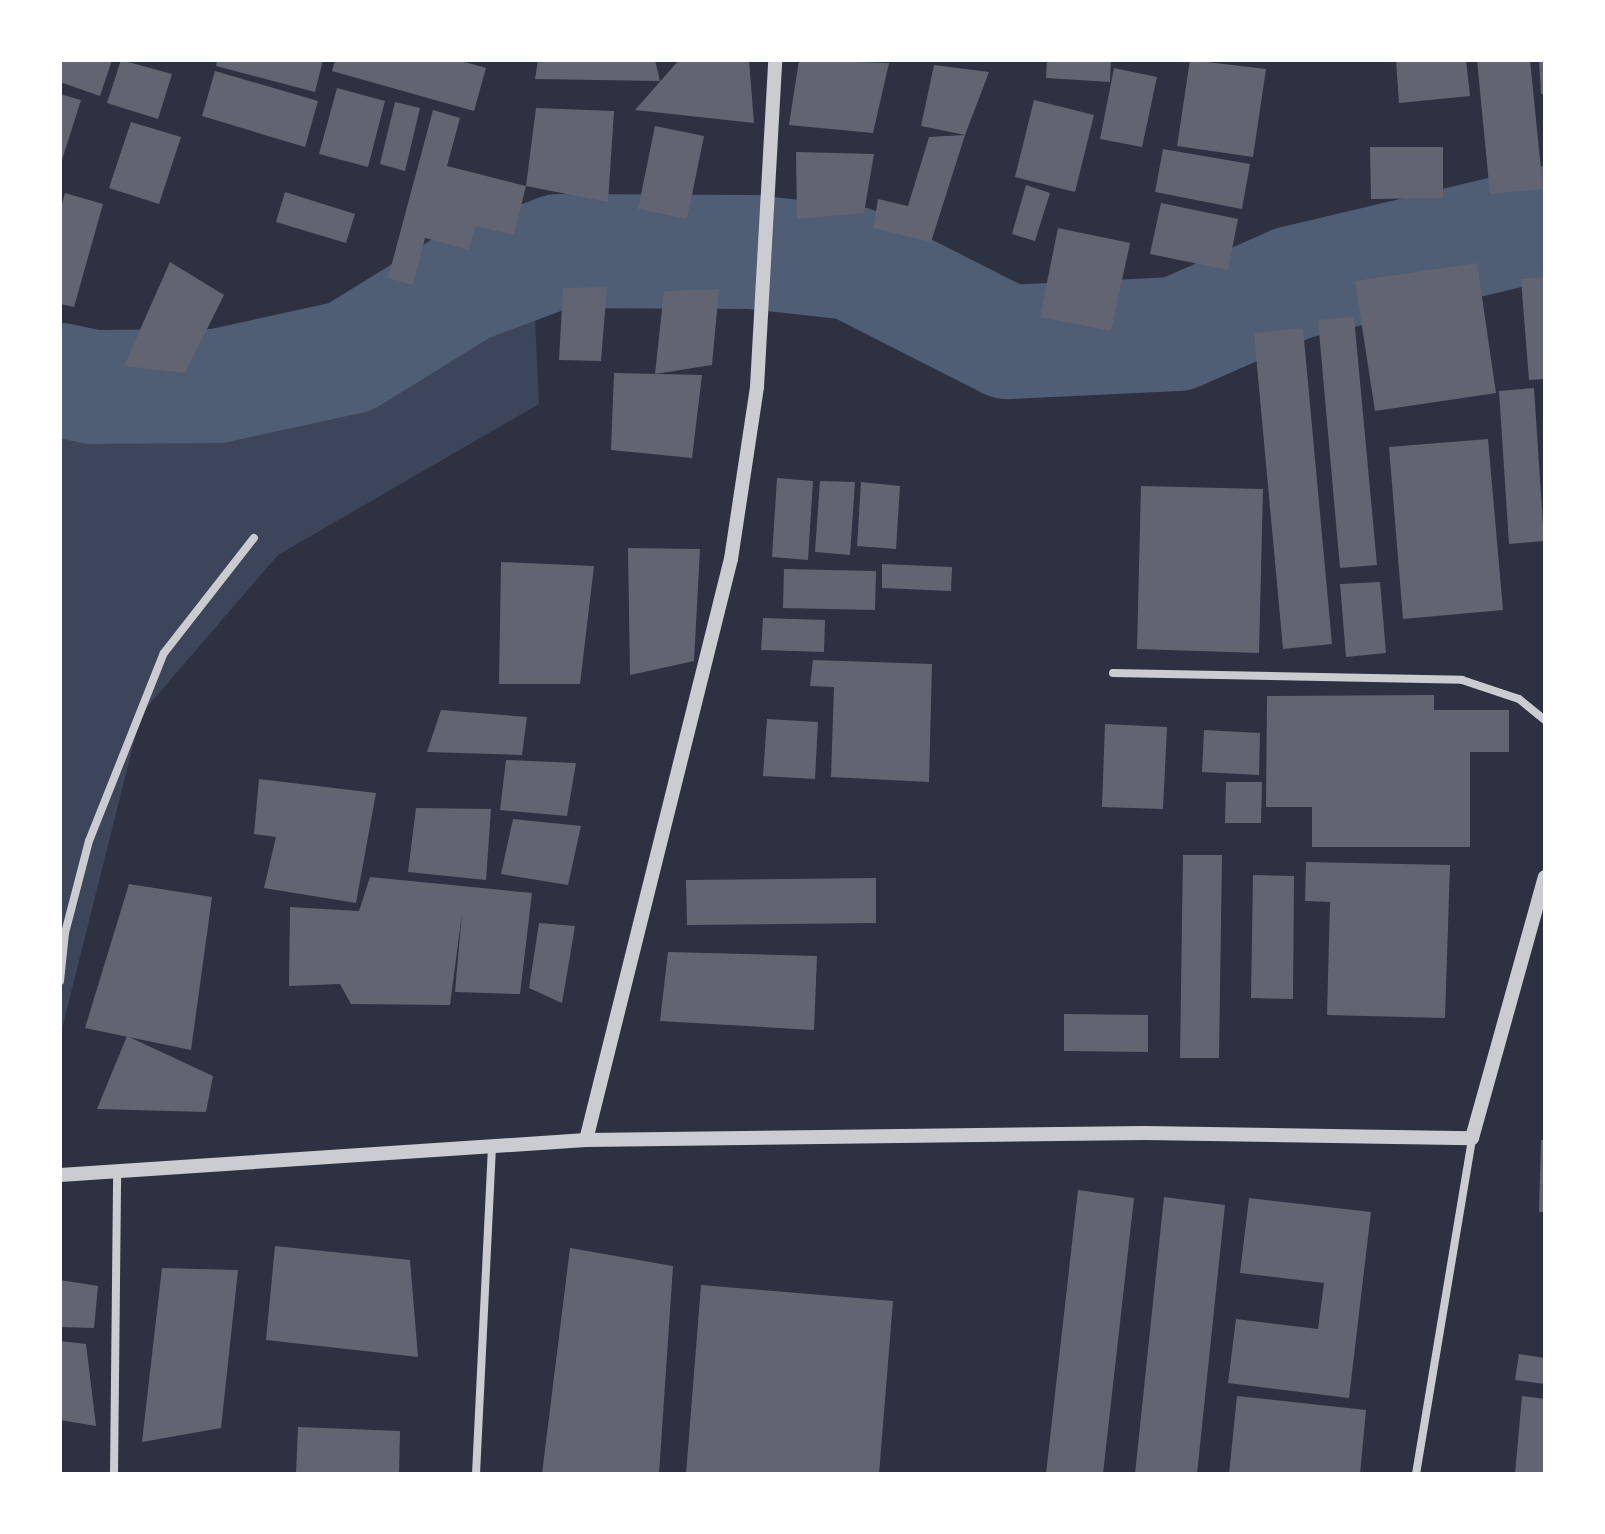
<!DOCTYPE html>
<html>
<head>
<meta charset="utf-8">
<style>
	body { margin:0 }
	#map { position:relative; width:1605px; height:1534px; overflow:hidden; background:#2d3142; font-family:"DejaVu Sans",sans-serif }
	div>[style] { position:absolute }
	.green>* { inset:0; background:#3c4559 }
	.river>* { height:114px; margin:-57px; padding:0 57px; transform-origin:57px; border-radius:57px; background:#4f5d75 }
	.building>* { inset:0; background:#626471 }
	.minor>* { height:8px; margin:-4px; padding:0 4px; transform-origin:4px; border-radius:4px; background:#caccd0 }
	.tertiary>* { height:14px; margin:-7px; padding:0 7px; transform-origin:7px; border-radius:7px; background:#caccd0 }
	span { translate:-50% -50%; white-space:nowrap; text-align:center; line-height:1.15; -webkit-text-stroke:8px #fff; paint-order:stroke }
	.frame { position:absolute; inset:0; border:62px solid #fff; pointer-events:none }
</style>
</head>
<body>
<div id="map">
	<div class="green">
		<div style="clip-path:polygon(534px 295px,539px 404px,278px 555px,141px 714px,60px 1037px,60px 394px,199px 423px,392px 356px)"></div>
	</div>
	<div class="river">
		<div style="left:60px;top:380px;width:33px;rotate:12deg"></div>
		<div style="left:92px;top:387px;width:125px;rotate:-0.5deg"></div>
		<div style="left:217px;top:386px;width:136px;rotate:-12.3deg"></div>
		<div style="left:350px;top:357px;width:135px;rotate:-31.7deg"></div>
		<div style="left:465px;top:286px;width:100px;rotate:-20.4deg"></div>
		<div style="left:559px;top:251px;width:193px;rotate:0.3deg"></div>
		<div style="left:752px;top:252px;width:101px;rotate:6.3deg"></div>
		<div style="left:852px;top:263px;width:175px;rotate:26.9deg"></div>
		<div style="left:1008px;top:342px;width:169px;rotate:-2.7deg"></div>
		<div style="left:1177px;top:334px;width:127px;rotate:-23.7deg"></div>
		<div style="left:1293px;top:283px;width:259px;rotate:-13.4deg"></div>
	</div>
	<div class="building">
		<div style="clip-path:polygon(60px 60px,112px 60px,100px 96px,60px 82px)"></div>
		<div style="clip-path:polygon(121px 60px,172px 74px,158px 119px,107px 103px)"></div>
		<div style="clip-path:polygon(217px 60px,323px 60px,315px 92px,216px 66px)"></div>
		<div style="clip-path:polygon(335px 60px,458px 60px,486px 68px,474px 111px,332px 71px)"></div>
		<div style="clip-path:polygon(538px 60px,655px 60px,660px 81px,535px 79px)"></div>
		<div style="clip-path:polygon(679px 60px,749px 60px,754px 123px,635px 110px)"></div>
		<div style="clip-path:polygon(799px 60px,889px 63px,873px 133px,789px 125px)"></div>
		<div style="clip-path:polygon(1047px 60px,1111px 60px,1110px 82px,1046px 78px)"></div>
		<div style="clip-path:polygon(1190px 60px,1266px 69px,1253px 157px,1177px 146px)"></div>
		<div style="clip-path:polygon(1396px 60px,1466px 60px,1470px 96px,1399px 103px)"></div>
		<div style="clip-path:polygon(1477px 60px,1530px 60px,1543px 189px,1490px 194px)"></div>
		<div style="clip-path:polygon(1539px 60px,1545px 60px,1545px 94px,1541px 94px)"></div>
		<div style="clip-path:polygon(934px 65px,989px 72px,965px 135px,921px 126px)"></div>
		<div style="clip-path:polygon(1114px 68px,1157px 77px,1142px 147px,1100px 139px)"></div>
		<div style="clip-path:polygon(215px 71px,318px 101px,305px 147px,202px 116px)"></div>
		<div style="clip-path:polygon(337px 88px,385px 101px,368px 167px,319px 154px)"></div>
		<div style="clip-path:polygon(60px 94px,81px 100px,61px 163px,60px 163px)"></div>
		<div style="clip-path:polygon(1034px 100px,1094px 115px,1075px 192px,1015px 177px)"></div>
		<div style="clip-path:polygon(395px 102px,420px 108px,405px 171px,380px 164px)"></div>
		<div style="clip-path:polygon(536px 108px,614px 111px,608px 202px,526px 186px)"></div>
		<div style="clip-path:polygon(433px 110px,460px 118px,447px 166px,526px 186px,514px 235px,475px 226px,469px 250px,425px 238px,413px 285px,388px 278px)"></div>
		<div style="clip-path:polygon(131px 122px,181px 137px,159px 204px,109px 188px)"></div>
		<div style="clip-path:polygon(655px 126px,704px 136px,687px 219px,638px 209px)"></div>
		<div style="clip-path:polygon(965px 135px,931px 242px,873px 228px,878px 199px,908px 206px,929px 137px)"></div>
		<div style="clip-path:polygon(1370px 147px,1443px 147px,1443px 198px,1371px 199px)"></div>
		<div style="clip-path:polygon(1163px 149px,1250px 164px,1242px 209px,1155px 192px)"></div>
		<div style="clip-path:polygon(796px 152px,874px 154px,864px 213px,797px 219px)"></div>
		<div style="clip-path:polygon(1026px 185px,1050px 193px,1035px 241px,1012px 234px)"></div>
		<div style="clip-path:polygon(285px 192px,355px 214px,346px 243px,276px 222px)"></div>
		<div style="clip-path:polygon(65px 193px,103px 204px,74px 307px,60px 304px,60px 211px)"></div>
		<div style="clip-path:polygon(1161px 203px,1238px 219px,1228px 270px,1150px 254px)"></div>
		<div style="clip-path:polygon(1058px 228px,1130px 243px,1111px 331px,1040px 317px)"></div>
		<div style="clip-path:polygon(170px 262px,224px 295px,185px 373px,124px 366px)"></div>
		<div style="clip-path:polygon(1477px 263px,1496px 393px,1375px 411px,1355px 281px)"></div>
		<div style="clip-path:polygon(1545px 277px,1545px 379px,1529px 380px,1521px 279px)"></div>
		<div style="clip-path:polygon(607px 287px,601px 361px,559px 360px,563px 288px)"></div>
		<div style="clip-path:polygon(719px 289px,712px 365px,655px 374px,664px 291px)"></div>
		<div style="clip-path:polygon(1354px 317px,1377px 565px,1340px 568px,1318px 320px)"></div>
		<div style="clip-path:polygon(1303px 328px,1332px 644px,1283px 649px,1254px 333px)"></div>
		<div style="clip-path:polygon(614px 373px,702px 375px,692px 458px,611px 450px)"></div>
		<div style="clip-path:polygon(1534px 388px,1544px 541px,1509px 544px,1499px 391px)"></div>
		<div style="clip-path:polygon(1488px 439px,1503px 610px,1403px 619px,1389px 447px)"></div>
		<div style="clip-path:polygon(777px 478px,813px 481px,808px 560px,772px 557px)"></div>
		<div style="clip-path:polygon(820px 481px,855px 482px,850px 555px,815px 552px)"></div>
		<div style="clip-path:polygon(861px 482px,900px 486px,896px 549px,857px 546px)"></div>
		<div style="clip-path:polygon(1141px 486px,1263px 489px,1259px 653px,1137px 649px)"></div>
		<div style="clip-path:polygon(628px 548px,700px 549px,694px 661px,630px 675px)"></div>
		<div style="clip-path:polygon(501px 562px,594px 566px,580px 684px,499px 684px)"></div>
		<div style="clip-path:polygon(882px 564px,952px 567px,951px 591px,882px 588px)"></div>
		<div style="clip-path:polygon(784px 569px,876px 571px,875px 610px,783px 608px)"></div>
		<div style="clip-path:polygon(1380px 582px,1386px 653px,1346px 657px,1340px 584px)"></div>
		<div style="clip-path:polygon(763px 618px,825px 620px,824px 652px,761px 650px)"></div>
		<div style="clip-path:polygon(813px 660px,932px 664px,929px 782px,831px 777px,834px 687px,810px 686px)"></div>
		<div style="clip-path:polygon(1434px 695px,1434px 710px,1509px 710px,1509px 752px,1470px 752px,1470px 847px,1312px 847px,1312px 807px,1266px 807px,1267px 696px)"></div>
		<div style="clip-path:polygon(441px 710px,527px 717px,522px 755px,427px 752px)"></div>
		<div style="clip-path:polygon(767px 719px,818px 722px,815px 779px,763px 776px)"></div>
		<div style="clip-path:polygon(1105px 724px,1167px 727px,1163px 809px,1102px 807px)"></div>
		<div style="clip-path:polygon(1204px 730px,1260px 733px,1259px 775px,1202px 772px)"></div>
		<div style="clip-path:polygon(506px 760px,576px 763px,567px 816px,500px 810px)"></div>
		<div style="clip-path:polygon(259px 779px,376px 793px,356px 903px,264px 888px,276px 837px,254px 834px)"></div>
		<div style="clip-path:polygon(1226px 782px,1262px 782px,1261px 823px,1225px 823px)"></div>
		<div style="clip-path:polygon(416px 808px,491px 809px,486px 880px,408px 872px)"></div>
		<div style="clip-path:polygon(513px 819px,581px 826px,568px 885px,501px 874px)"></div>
		<div style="clip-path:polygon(1183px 855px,1222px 855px,1219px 1058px,1180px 1058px)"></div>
		<div style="clip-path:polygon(1306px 862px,1450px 865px,1445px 1018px,1327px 1015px,1330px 902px,1305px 901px)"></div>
		<div style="clip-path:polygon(1253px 875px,1294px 876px,1293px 999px,1251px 998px)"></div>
		<div style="clip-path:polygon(370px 877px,532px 893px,520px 994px,455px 992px,462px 913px,450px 1005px,351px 1004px,340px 984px,289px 986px,290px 907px,359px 911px)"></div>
		<div style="clip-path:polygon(876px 878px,876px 923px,687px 925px,686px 880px)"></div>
		<div style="clip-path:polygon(129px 884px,212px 897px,191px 1050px,85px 1028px)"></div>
		<div style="clip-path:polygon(539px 923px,575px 926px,562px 1003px,529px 988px)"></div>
		<div style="clip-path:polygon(668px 952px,817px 956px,814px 1030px,660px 1021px)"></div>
		<div style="clip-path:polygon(1064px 1014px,1148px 1015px,1148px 1052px,1064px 1051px)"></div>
		<div style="clip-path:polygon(127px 1036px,213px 1076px,206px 1112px,97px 1109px)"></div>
		<div style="clip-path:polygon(1541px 1140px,1545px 1140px,1545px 1212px,1539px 1212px)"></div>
		<div style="clip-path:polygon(1078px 1190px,1134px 1198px,1103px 1474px,1046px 1474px)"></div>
		<div style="clip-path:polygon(1164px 1197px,1225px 1205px,1197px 1474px,1135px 1474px)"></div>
		<div style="clip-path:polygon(1249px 1198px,1371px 1212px,1349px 1398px,1228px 1383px,1236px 1319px,1318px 1329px,1324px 1283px,1240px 1273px)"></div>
		<div style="clip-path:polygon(275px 1246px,410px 1260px,418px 1357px,266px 1340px)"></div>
		<div style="clip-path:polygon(570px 1248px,673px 1266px,659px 1474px,542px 1474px)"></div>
		<div style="clip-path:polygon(162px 1268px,238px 1270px,221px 1428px,142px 1442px)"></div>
		<div style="clip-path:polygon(60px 1280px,98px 1286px,94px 1328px,60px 1327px)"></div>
		<div style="clip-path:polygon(701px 1285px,893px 1301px,879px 1474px,686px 1474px)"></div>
		<div style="clip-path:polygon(60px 1341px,86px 1344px,96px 1426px,60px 1420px)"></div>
		<div style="clip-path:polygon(1519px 1354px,1545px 1358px,1545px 1384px,1515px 1380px)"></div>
		<div style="clip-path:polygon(1237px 1396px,1366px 1410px,1360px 1474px,1229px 1474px)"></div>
		<div style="clip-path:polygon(1522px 1396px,1545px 1399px,1545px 1474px,1515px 1474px)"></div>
		<div style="clip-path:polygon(298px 1427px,400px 1431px,399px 1474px,296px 1474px)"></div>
	</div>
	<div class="minor">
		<div style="left:1113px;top:673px;width:349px;rotate:1.1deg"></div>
		<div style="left:1462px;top:680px;width:60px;rotate:18.4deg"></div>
		<div style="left:1519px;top:699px;width:33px;rotate:39deg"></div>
		<div style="left:60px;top:981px;width:48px;rotate:-84.1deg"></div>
		<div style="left:65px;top:933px;width:95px;rotate:-75.4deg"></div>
		<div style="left:89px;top:841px;width:202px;rotate:-68.3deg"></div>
		<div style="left:164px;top:653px;width:146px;rotate:-52deg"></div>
		<div style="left:114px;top:1474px;width:301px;rotate:-89.4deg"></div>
		<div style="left:476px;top:1474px;width:327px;rotate:-87.2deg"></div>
		<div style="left:1416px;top:1474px;width:341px;rotate:-80.5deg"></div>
	</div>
	<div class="tertiary">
		<div style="left:586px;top:1140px;width:599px;rotate:-75.99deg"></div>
		<div style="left:731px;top:559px;width:174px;rotate:-81.4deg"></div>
		<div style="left:757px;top:387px;width:327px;rotate:-86.8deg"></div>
		<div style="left:60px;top:1175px;width:527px;rotate:-3.81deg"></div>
		<div style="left:586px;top:1140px;width:559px;rotate:-0.72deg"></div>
		<div style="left:1145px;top:1133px;width:327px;rotate:0.9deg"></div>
		<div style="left:1472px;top:1138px;width:271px;rotate:-74.4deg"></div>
	</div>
	<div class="frame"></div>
</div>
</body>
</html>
